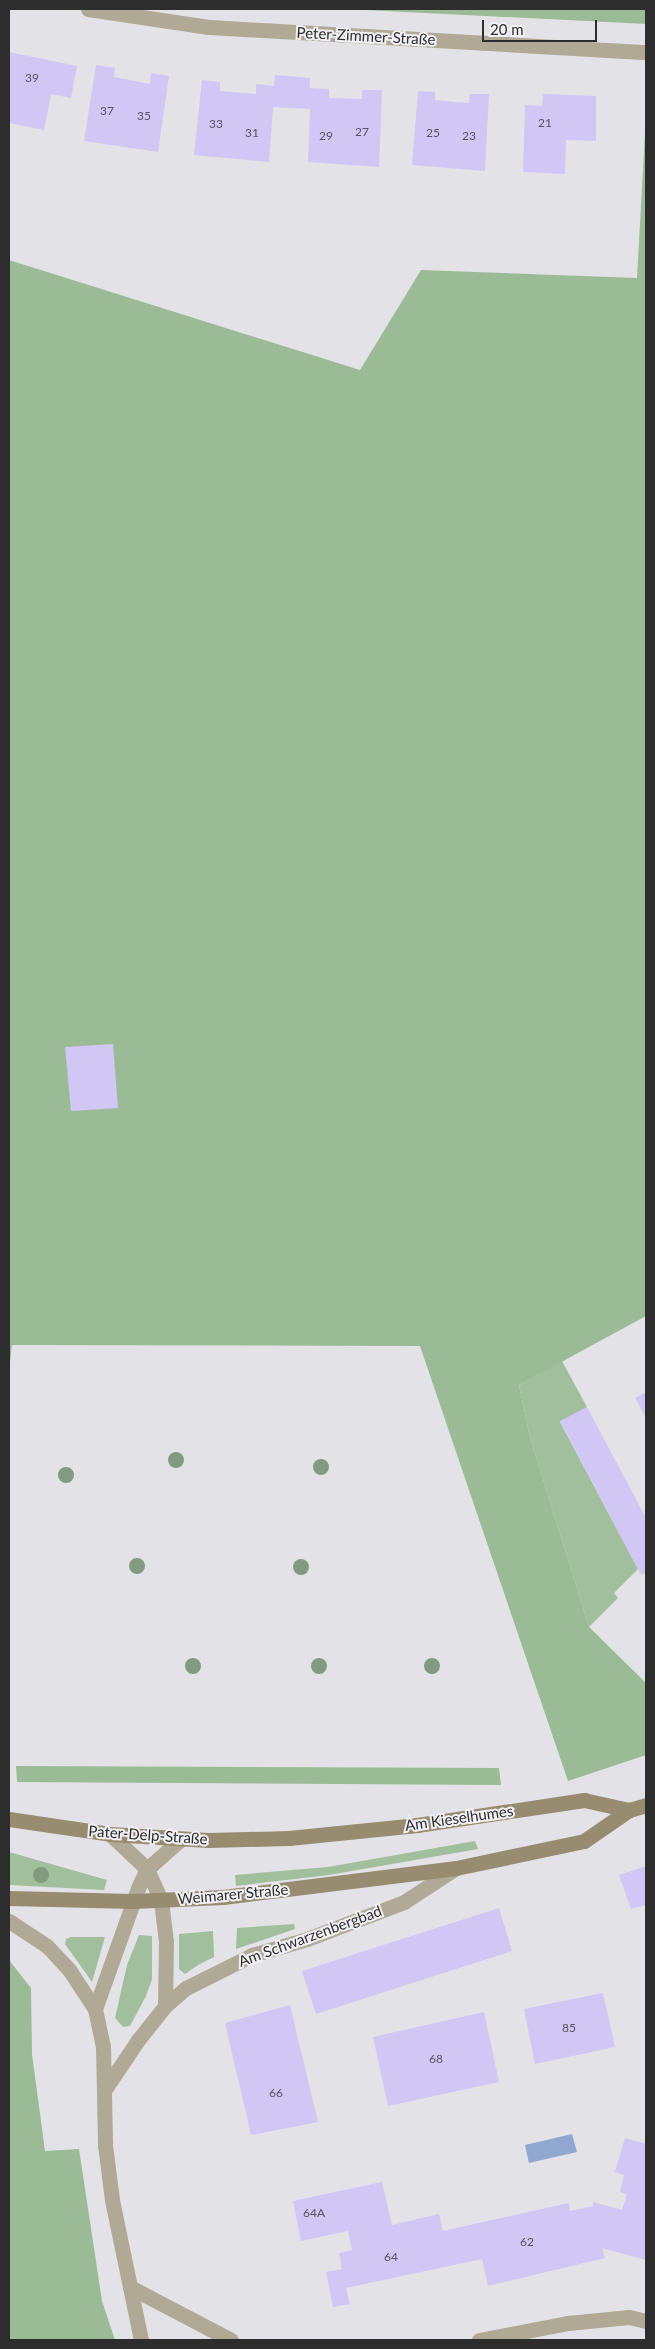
<!DOCTYPE html>
<html>
<head>
<meta charset="utf-8">
<style>
	body { margin:0 }
	#map { position:relative; width:655px; height:2349px; overflow:hidden; background:#e3e3e7; font-family:Lato,sans-serif }
	div>[style] { position:absolute }
	.green>* { inset:0; background:#a1bf9c }
	.forest>* { inset:0; background:#9bbb96 }
	.water>* { inset:0; background:#90a8cf }
	.building>* { inset:0; background:#d0c7f4 }
	.street>* { height:15px; margin:-7.5px; padding:0 7.5px; transform-origin:7.5px; border-radius:7.5px; background:#b0a995 }
	.secondary>* { height:15px; margin:-7.5px; padding:0 7.5px; transform-origin:7.5px; border-radius:7.5px; background:#978c6f }
	.trees>* { width:16px; height:16px; margin:-8px; border-radius:50%; background:#819a80 }
	span { translate:-50% -50%; white-space:nowrap; text-align:center; line-height:1.15; -webkit-text-stroke:4px #f0f0f5; paint-order:stroke }
	.number-label { font-size:12px; color:#565460 }
	.number-label span { -webkit-text-stroke-width:0 }
	.street-label { font-size:15px; color:#2d2d2e }
	.frame { position:absolute; inset:0; border:10px solid #2d2d2e; pointer-events:none }
	.scale { position:absolute; left:482px; top:20px; width:115px; height:22px; box-sizing:border-box; border:2px solid #2d2d2e; border-top:0; padding-left:6px; font-size:15px; line-height:18px; white-space:nowrap; color:#2d2d2e; -webkit-text-stroke:4px #f0f0f5; paint-order:stroke }
</style>
</head>
<body>
<div id="map">
	<div class="green">
		<div style="clip-path:polygon(562px 1361px,587px 1407px,560px 1422px,638px 1569px,614px 1593px,618px 1598px,589px 1627px,530px 1437px,519px 1385px)"></div>
		<div style="clip-path:polygon(475px 1841px,478px 1849px,329px 1875px,236px 1886px,235px 1875px,328px 1867px)"></div>
		<div style="clip-path:polygon(9px 1852px,107px 1880px,104px 1890px,9px 1885px)"></div>
		<div style="clip-path:polygon(294px 1924px,295px 1929px,236px 1949px,237px 1928px)"></div>
		<div style="clip-path:polygon(213px 1931px,214px 1957px,198px 1965px,185px 1974px,179px 1969px,179px 1934px)"></div>
		<div style="clip-path:polygon(139px 1935px,152px 1936px,152px 1979px,146px 1996px,130px 2026px,123px 2027px,115px 2018px,127px 1965px)"></div>
		<div style="clip-path:polygon(71px 1937px,105px 1937px,92px 1982px,65px 1944px,66px 1939px)"></div>
	</div>
	<div class="forest">
		<div style="clip-path:polygon(345px 9px,645px 9px,646px 24px)"></div>
		<div style="clip-path:polygon(646px 115px,646px 1316px,519px 1385px,530px 1437px,589px 1627px,646px 1683px,646px 1755px,568px 1781px,420px 1346px,12px 1345px,9px 1371px,9px 260px,360px 370px,421px 270px,637px 278px)"></div>
		<div style="clip-path:polygon(16px 1766px,499px 1768px,501px 1785px,17px 1782px)"></div>
		<div style="clip-path:polygon(9px 1960px,31px 1988px,32px 2054px,45px 2151px,79px 2149px,102px 2301px,115px 2340px,9px 2340px)"></div>
	</div>
	<div class="water">
		<div style="clip-path:polygon(572px 2134px,577px 2152px,529px 2163px,525px 2145px)"></div>
	</div>
	<div class="building">
		<div style="clip-path:polygon(9px 52px,77px 66px,71px 98px,51px 94px,44px 130px,9px 123px)"></div>
		<div style="clip-path:polygon(96px 65px,115px 68px,114px 77px,145px 83px,150px 84px,151px 73px,169px 76px,158px 152px,84px 141px)"></div>
		<div style="clip-path:polygon(275px 75px,310px 78px,310px 88px,329px 89px,329px 98px,362px 99px,362px 90px,382px 90px,379px 167px,308px 162px,310px 109px,292px 108px,273px 107px,269px 162px,194px 155px,202px 80px,220px 82px,220px 91px,256px 94px,256px 84px,274px 86px)"></div>
		<div style="clip-path:polygon(418px 91px,435px 92px,435px 100px,469px 103px,470px 94px,489px 94px,485px 171px,412px 165px)"></div>
		<div style="clip-path:polygon(543px 94px,596px 96px,596px 141px,566px 140px,565px 174px,523px 172px,525px 105px,542px 106px)"></div>
		<div style="clip-path:polygon(113px 1044px,118px 1108px,71px 1111px,65px 1047px)"></div>
		<div style="clip-path:polygon(646px 1392px,646px 1418px,635px 1398px)"></div>
		<div style="clip-path:polygon(587px 1407px,646px 1518px,646px 1573px,641px 1575px,560px 1421px)"></div>
		<div style="clip-path:polygon(646px 1866px,646px 1905px,631px 1909px,619px 1875px)"></div>
		<div style="clip-path:polygon(499px 1908px,512px 1951px,316px 2014px,302px 1971px)"></div>
		<div style="clip-path:polygon(603px 1993px,615px 2047px,535px 2064px,524px 2009px)"></div>
		<div style="clip-path:polygon(290px 2005px,318px 2122px,251px 2135px,225px 2023px)"></div>
		<div style="clip-path:polygon(484px 2012px,499px 2082px,388px 2106px,373px 2037px)"></div>
		<div style="clip-path:polygon(625px 2138px,646px 2144px,646px 2260px,602px 2248px,605px 2258px,488px 2286px,482px 2259px,346px 2288px,350px 2304px,333px 2307px,326px 2272px,342px 2269px,339px 2253px,352px 2250px,348px 2231px,301px 2241px,293px 2201px,382px 2182px,392px 2225px,439px 2214px,443px 2231px,569px 2203px,570px 2211px,593px 2206px,593px 2202px,622px 2210px,627px 2194px,620px 2192px,624px 2175px,615px 2172px)"></div>
	</div>
	<div class="street">
		<div style="left:88px;top:9px;width:122px;rotate:8.5deg"></div>
		<div style="left:209px;top:27px;width:438px;rotate:3.3deg"></div>
		<div style="left:110px;top:1834px;width:51px;rotate:43.4deg"></div>
		<div style="left:147px;top:1869px;width:34px;rotate:66deg"></div>
		<div style="left:161px;top:1900px;width:42px;rotate:83.2deg"></div>
		<div style="left:166px;top:1942px;width:64px;rotate:90.9deg"></div>
		<div style="left:9px;top:1921px;width:45px;rotate:33.3deg"></div>
		<div style="left:47px;top:1946px;width:34px;rotate:47deg"></div>
		<div style="left:70px;top:1971px;width:45px;rotate:56.7deg"></div>
		<div style="left:95px;top:2009px;width:38px;rotate:78deg"></div>
		<div style="left:103px;top:2046px;width:99px;rotate:88.8deg"></div>
		<div style="left:105px;top:2145px;width:55px;rotate:82.7deg"></div>
		<div style="left:112px;top:2200px;width:143px;rotate:78.3deg"></div>
		<div style="left:95px;top:2009px;width:128px;rotate:-70.4deg"></div>
		<div style="left:138px;top:1888px;width:21px;rotate:-65deg"></div>
		<div style="left:147px;top:1869px;width:45px;rotate:-41.4deg"></div>
		<div style="left:105px;top:2089px;width:59px;rotate:-56deg"></div>
		<div style="left:138px;top:2040px;width:43px;rotate:-51.5deg"></div>
		<div style="left:165px;top:2006px;width:28px;rotate:-41deg"></div>
		<div style="left:186px;top:1988px;width:74px;rotate:-26.6deg"></div>
		<div style="left:252px;top:1955px;width:57px;rotate:-16.2deg"></div>
		<div style="left:307px;top:1939px;width:104px;rotate:-20.9deg"></div>
		<div style="left:404px;top:1902px;width:62px;rotate:-33.2deg"></div>
		<div style="left:130px;top:2287px;width:114px;rotate:27.7deg"></div>
		<div style="left:479px;top:2340px;width:91px;rotate:-10.8deg"></div>
		<div style="left:568px;top:2323px;width:61px;rotate:-5.6deg"></div>
		<div style="left:629px;top:2317px;width:17px;rotate:13deg"></div>
	</div>
	<div class="secondary">
		<div style="left:9px;top:1819px;width:102px;rotate:8.4deg"></div>
		<div style="left:110px;top:1834px;width:98px;rotate:3.5deg"></div>
		<div style="left:208px;top:1840px;width:81px;rotate:-1.4deg"></div>
		<div style="left:289px;top:1838px;width:129px;rotate:-5.8deg"></div>
		<div style="left:417px;top:1825px;width:169px;rotate:-8.5deg"></div>
		<div style="left:584px;top:1800px;width:46px;rotate:12.5deg"></div>
		<div style="left:9px;top:1898px;width:124px;rotate:1.4deg"></div>
		<div style="left:133px;top:1901px;width:90px;rotate:-2.5deg"></div>
		<div style="left:223px;top:1897px;width:235px;rotate:-7.1deg"></div>
		<div style="left:456px;top:1868px;width:131px;rotate:-11.9deg"></div>
		<div style="left:584px;top:1841px;width:55px;rotate:-34.6deg"></div>
		<div style="left:629px;top:1810px;width:18px;rotate:-16deg"></div>
	</div>
	<div class="trees">
		<div style="left:176px;top:1460px"></div>
		<div style="left:321px;top:1467px"></div>
		<div style="left:66px;top:1475px"></div>
		<div style="left:137px;top:1566px"></div>
		<div style="left:301px;top:1567px"></div>
		<div style="left:193px;top:1666px"></div>
		<div style="left:319px;top:1666px"></div>
		<div style="left:432px;top:1666px"></div>
		<div style="left:41px;top:1875px"></div>
	</div>
	<div class="number-label">
		<span style="left:32px;top:78px">39</span>
		<span style="left:107px;top:111px">37</span>
		<span style="left:144px;top:116px">35</span>
		<span style="left:545px;top:123px">21</span>
		<span style="left:216px;top:124px">33</span>
		<span style="left:362px;top:132px">27</span>
		<span style="left:252px;top:133px">31</span>
		<span style="left:433px;top:133px">25</span>
		<span style="left:326px;top:136px">29</span>
		<span style="left:469px;top:136px">23</span>
		<span style="left:569px;top:2028px">85</span>
		<span style="left:436px;top:2059px">68</span>
		<span style="left:276px;top:2093px">66</span>
		<span style="left:314px;top:2213px">64A</span>
		<span style="left:527px;top:2242px">62</span>
		<span style="left:391px;top:2257px">64</span>
	</div>
	<div class="street-label">
		<span style="left:366px;top:36px;rotate:3deg">Peter-Zimmer-Straße</span>
		<span style="left:459px;top:1818px;rotate:-8deg">Am Kieselhumes</span>
		<span style="left:148px;top:1835px;rotate:4deg">Pater-Delp-Straße</span>
		<span style="left:233px;top:1894px;rotate:-5deg">Weimarer Straße</span>
		<span style="left:310px;top:1936px;rotate:-20deg">Am Schwarzenbergbad</span>
	</div>
	<div class="frame"></div>
	<div class="scale">20 m</div>
</div>
</body>
</html>
